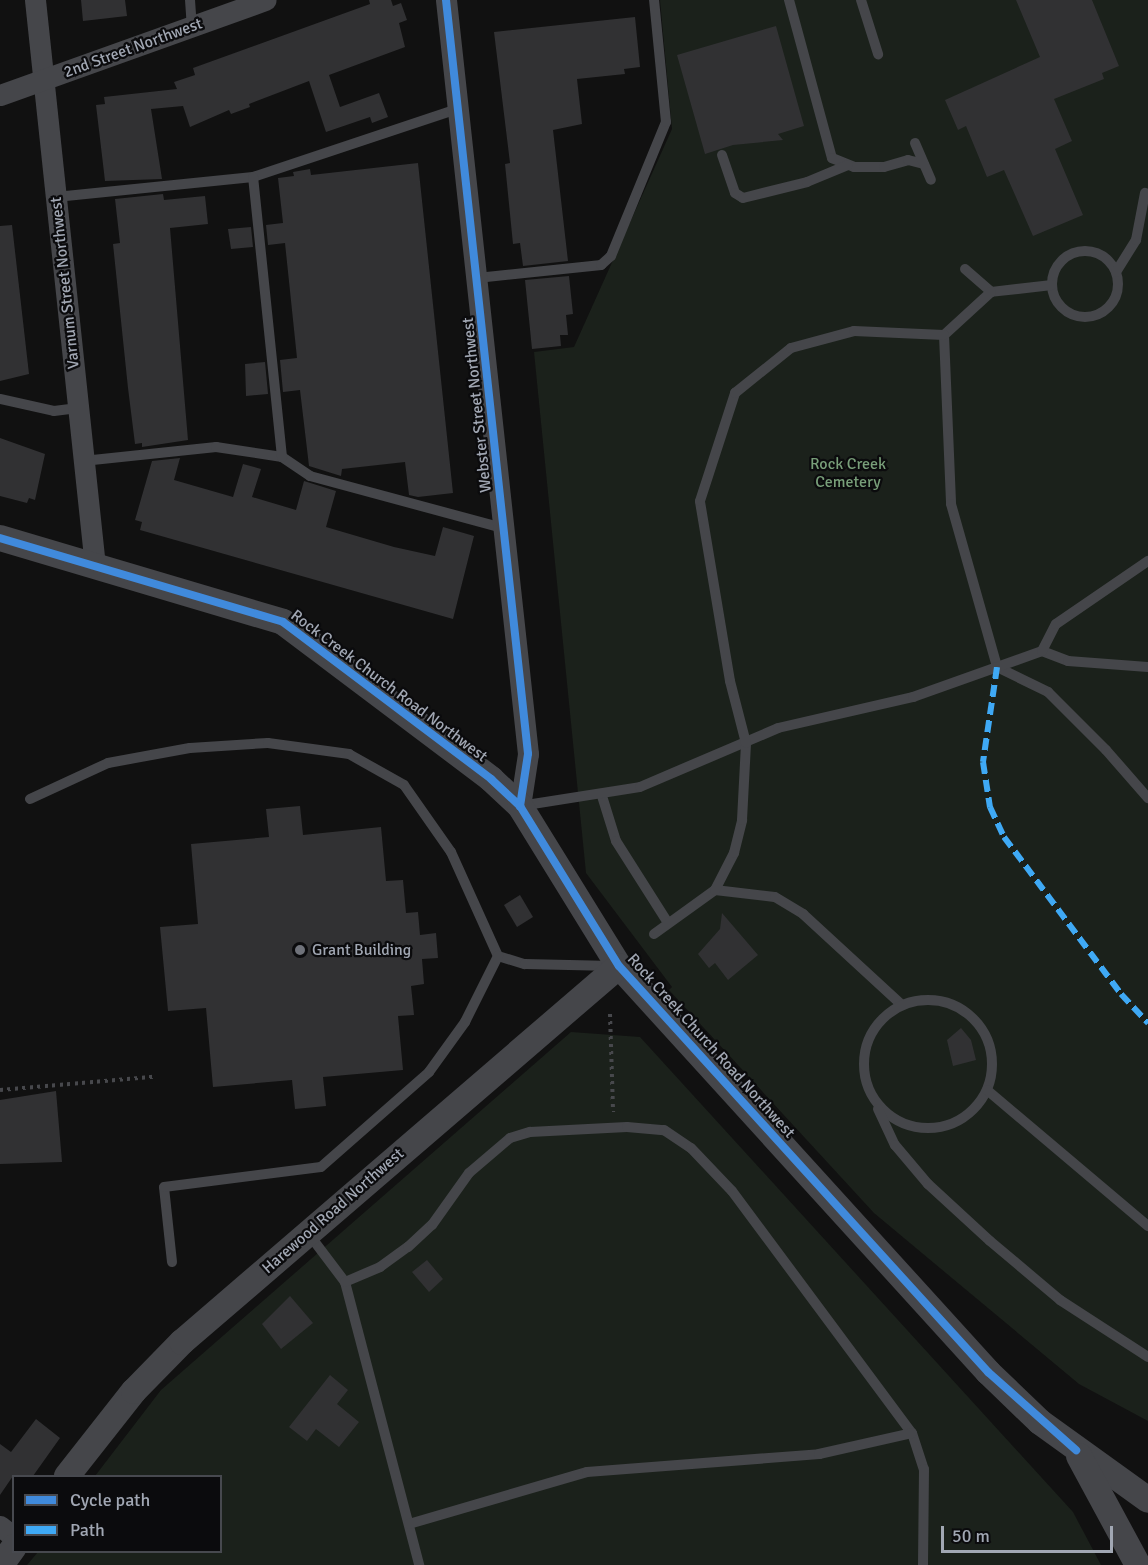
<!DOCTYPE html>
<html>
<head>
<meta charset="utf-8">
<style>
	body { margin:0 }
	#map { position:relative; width:1148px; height:1565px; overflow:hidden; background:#111; font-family:Signika,sans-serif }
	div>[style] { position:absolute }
	.green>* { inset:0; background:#1b211b }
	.building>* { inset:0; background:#313133 }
	.path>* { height:4px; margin-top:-2px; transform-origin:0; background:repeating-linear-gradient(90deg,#47484c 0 3px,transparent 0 7.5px) }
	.service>* { height:10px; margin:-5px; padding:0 5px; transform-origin:5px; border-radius:5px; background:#45464a }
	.service>.ring { margin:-5px; padding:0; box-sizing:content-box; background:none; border:10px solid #45464a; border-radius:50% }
	.minor>* { height:21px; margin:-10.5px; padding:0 10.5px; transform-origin:10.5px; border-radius:10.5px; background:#45464a }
	.tertiary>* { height:26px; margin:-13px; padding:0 13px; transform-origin:13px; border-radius:13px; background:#45464a }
	.quiet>* { height:6px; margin-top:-3px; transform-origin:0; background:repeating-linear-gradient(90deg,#3fa9f5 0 12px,transparent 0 18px) }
	.cycleway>* { height:8px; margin:-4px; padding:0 4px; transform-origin:4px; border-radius:4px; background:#408adc }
	.dots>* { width:16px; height:16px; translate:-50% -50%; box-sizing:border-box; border:3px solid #0b0b0d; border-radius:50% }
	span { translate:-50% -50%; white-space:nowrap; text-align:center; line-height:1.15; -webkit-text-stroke:4.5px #0b0b0d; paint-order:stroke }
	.street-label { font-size:16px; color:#a1a7b3 }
	.park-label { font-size:16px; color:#789e79 }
	.poi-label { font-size:16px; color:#a1a7b3 }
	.left { translate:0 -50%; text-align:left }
	.legend { position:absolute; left:12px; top:1475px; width:210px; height:78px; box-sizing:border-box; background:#0b0b0d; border:2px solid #47494f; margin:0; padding:8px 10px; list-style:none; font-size:18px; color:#a1a7b3 }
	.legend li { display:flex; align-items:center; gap:12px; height:30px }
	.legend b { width:30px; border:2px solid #47494f }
	.scale { position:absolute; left:941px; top:1526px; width:172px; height:27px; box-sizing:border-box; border:3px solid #a1a7b3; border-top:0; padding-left:8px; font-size:18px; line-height:21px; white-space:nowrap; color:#a1a7b3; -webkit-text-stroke:4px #0b0b0d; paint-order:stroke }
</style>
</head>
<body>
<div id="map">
	<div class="green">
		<div style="clip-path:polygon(660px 0,1148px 0,1148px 1421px,1079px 1384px,874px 1213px,669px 990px,672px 987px,586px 873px,534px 352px,574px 347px,672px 129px)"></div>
		<div style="clip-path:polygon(571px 1032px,640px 1037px,1073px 1512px,1101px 1565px,27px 1565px,38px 1552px,220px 1552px,220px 1476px,95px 1476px,161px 1390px)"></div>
	</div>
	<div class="building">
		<div style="clip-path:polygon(81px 0,125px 0,127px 16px,83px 21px)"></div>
		<div style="clip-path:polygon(369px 0,391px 0,393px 6px,401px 3px,407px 20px,399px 23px,405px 47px,329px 75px,340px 107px,379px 93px,388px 117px,372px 123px,370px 117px,326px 132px,309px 81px,249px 104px,250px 107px,231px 114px,229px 110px,190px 127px,183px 106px,151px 109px,162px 179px,105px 181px,96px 105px,105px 104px,104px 97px,177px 89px,174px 82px,195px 75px,193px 68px,370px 4px)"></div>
		<div style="clip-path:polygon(1016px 0,1092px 0,1119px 66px,1102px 73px,1104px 79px,1054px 99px,1072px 141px,1055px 149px,1083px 215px,1033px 236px,1004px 170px,987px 177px,966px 126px,958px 130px,945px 100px,1040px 57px)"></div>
		<div style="clip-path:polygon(635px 17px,640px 67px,624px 69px,625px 74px,577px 79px,582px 124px,553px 130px,568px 261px,523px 266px,520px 243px,513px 244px,505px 164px,510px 163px,494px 32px)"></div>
		<div style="clip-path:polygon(776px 26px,804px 126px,778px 134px,783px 140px,733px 145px,705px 154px,677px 55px)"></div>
		<div style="clip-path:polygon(418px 163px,453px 493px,418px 497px,409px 495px,405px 462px,342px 469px,341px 476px,309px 466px,300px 390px,283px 392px,280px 360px,297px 358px,285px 243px,268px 245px,266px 225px,283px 223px,278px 178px,294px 176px,293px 172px,310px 169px,311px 175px)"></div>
		<div style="clip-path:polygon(163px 194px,164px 200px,205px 196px,208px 224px,170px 228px,188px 440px,142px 447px,142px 443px,135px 444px,128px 388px,113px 244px,120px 243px,115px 199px)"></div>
		<div style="clip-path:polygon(12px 225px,29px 374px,0 381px,0 226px)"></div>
		<div style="clip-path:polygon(251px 227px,253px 247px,231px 249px,228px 229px)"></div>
		<div style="clip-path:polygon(569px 276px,573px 314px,566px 315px,568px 335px,560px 335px,561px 346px,532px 349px,525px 280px)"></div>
		<div style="clip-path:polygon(265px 362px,268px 394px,246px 396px,245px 364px)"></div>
		<div style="clip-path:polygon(0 438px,45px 454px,35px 500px,29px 498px,27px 503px,0 496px)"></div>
		<div style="clip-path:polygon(180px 458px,174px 480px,233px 497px,243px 464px,261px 469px,252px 497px,296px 510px,304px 481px,336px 491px,326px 527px,394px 547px,435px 556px,443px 527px,474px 536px,453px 619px,140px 530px,142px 522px,135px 520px,152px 461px)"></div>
		<div style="clip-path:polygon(300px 806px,303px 835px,381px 827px,386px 881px,403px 880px,406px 913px,418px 912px,420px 935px,436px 933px,438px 958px,422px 959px,424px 984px,411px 986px,414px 1015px,398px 1016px,403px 1070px,323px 1077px,326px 1106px,295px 1109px,292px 1080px,213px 1087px,206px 1008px,168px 1011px,160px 927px,198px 924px,191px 844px,269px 837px,266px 809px)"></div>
		<div style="clip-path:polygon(520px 895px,533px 917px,517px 927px,504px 905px)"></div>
		<div style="clip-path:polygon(722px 913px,758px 955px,728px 980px,715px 963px,709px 968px,698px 954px,720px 929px)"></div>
		<div style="clip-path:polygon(961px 1028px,971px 1040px,976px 1060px,953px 1066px,947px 1040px)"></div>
		<div style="clip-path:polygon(56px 1091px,62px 1162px,0 1164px,0 1100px)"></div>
		<div style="clip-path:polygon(427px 1260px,443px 1279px,429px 1292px,412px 1272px)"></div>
		<div style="clip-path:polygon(290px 1296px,313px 1323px,281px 1349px,262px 1324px)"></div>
		<div style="clip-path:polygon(330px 1375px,348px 1390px,337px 1404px,359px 1422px,339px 1447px,316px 1429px,307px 1441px,289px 1427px)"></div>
		<div style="clip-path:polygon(36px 1419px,60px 1438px,33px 1476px,13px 1476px,0 1495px,0 1444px,11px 1452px)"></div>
	</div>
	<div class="path">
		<div style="left:610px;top:1014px;width:98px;rotate:88.2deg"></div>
		<div style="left:0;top:1090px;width:154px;rotate:-4.9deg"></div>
	</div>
	<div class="service">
		<div style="left:190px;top:0;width:26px;rotate:86deg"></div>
		<div style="left:789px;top:0;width:164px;rotate:74.8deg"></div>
		<div style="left:832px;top:158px;width:24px;rotate:22deg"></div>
		<div style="left:854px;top:167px;width:30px"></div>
		<div style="left:884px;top:167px;width:25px;rotate:-16deg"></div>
		<div style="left:908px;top:160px;width:16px;rotate:14deg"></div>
		<div style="left:861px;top:0;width:57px;rotate:72.5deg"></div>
		<div style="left:915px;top:143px;width:40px;rotate:66.6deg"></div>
		<div style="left:722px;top:155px;width:40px;rotate:71.1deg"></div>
		<div style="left:735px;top:193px;width:9px;rotate:32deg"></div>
		<div style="left:743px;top:198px;width:66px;rotate:-14deg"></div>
		<div style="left:807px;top:182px;width:44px;rotate:-22.5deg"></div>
		<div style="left:56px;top:197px;width:198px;rotate:-5.8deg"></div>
		<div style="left:253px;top:177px;width:216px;rotate:-18.4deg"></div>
		<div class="ring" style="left:1052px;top:251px;width:56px;height:56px"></div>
		<div style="left:965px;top:269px;width:35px;rotate:41deg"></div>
		<div style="left:1116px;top:272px;width:38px;rotate:-58deg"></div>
		<div style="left:1136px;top:240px;width:48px;rotate:-79.2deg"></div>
		<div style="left:477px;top:278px;width:125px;rotate:-6deg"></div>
		<div style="left:601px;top:265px;width:13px;rotate:-42deg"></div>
		<div style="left:611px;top:256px;width:145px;rotate:-67.7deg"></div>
		<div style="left:666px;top:122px;width:123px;rotate:-95.6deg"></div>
		<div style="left:1052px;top:285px;width:61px;rotate:173.5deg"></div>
		<div style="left:991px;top:292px;width:64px;rotate:137.5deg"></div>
		<div style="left:944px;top:335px;width:169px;rotate:87.6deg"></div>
		<div style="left:951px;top:504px;width:169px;rotate:74.2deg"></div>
		<div style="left:997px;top:667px;width:57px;rotate:26.1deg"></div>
		<div style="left:1048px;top:692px;width:82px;rotate:45deg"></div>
		<div style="left:1106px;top:750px;width:64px;rotate:48.8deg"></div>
		<div style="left:0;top:399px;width:55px;rotate:12.5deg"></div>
		<div style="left:54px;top:411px;width:24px;rotate:-7deg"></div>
		<div style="left:282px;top:457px;width:34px;rotate:34deg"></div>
		<div style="left:310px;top:476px;width:200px;rotate:15.1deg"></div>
		<div style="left:83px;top:461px;width:134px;rotate:-6deg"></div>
		<div style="left:216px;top:447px;width:67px;rotate:8.6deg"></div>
		<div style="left:282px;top:457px;width:281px;rotate:-95.9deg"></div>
		<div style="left:1042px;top:651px;width:28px;rotate:21deg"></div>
		<div style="left:1068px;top:661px;width:80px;rotate:4.3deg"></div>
		<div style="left:602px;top:796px;width:47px;rotate:72.7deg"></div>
		<div style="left:616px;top:841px;width:97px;rotate:57.6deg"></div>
		<div style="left:30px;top:799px;width:86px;rotate:-24.8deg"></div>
		<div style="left:108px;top:763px;width:83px;rotate:-10.4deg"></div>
		<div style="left:190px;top:748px;width:78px;rotate:-3.7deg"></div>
		<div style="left:268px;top:743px;width:82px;rotate:7.7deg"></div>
		<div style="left:349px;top:754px;width:63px;rotate:29.4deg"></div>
		<div style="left:404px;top:785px;width:82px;rotate:55deg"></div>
		<div style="left:451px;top:852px;width:114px;rotate:65.7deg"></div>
		<div style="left:498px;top:956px;width:28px;rotate:17deg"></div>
		<div style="left:525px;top:964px;width:88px;rotate:1.3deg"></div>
		<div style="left:520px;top:806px;width:121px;rotate:-9deg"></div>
		<div style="left:640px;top:787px;width:150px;rotate:-23.1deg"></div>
		<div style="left:778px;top:728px;width:139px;rotate:-12.9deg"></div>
		<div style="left:913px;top:697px;width:137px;rotate:-19.6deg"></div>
		<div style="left:1042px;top:651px;width:30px;rotate:-63deg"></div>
		<div style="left:1056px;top:624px;width:112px;rotate:-34.4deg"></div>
		<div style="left:715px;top:890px;width:60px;rotate:6.7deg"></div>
		<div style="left:775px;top:897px;width:33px;rotate:31deg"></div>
		<div style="left:803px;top:914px;width:134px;rotate:42.6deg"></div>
		<div style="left:654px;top:934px;width:75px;rotate:-35.8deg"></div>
		<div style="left:715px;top:890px;width:42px;rotate:-62.8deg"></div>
		<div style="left:734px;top:853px;width:34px;rotate:-76deg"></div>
		<div style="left:742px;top:820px;width:77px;rotate:-87deg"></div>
		<div style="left:746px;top:743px;width:64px;rotate:-104.5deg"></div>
		<div style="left:730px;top:681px;width:182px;rotate:-99.5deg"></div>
		<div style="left:700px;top:501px;width:114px;rotate:-72deg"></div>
		<div style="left:735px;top:393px;width:72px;rotate:-38.8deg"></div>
		<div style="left:791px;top:348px;width:65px;rotate:-15.1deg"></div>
		<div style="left:854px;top:331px;width:90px;rotate:2.5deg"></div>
		<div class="ring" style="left:864px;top:1000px;width:118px;height:118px"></div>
		<div style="left:987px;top:1090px;width:211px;rotate:40.2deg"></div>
		<div style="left:878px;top:1109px;width:40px;rotate:65deg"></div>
		<div style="left:895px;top:1145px;width:51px;rotate:49.8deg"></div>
		<div style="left:928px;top:1184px;width:84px;rotate:42.6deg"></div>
		<div style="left:990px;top:1241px;width:92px;rotate:40.1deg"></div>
		<div style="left:1060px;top:1300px;width:105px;rotate:32.9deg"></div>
		<div style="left:308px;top:1233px;width:61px;rotate:52.9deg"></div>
		<div style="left:345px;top:1282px;width:293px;rotate:75.3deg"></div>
		<div style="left:172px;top:1262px;width:75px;rotate:-96.1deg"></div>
		<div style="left:164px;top:1187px;width:158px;rotate:-7.3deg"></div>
		<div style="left:321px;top:1167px;width:144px;rotate:-41.3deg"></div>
		<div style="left:429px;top:1072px;width:62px;rotate:-54.2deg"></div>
		<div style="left:465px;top:1022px;width:74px;rotate:-63.4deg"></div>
		<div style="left:345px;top:1282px;width:38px;rotate:-23deg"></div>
		<div style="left:380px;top:1267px;width:34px;rotate:-36deg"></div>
		<div style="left:408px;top:1247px;width:33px;rotate:-43deg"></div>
		<div style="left:432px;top:1225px;width:64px;rotate:-54.6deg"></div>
		<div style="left:469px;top:1173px;width:54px;rotate:-40.5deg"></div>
		<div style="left:510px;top:1138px;width:21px;rotate:-17deg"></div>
		<div style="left:530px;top:1132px;width:97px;rotate:-3deg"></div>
		<div style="left:627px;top:1127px;width:37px;rotate:5deg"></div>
		<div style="left:664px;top:1130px;width:32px;rotate:34deg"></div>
		<div style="left:691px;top:1148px;width:59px;rotate:46.4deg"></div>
		<div style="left:732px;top:1191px;width:302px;rotate:53.4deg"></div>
		<div style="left:912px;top:1433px;width:38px;rotate:72deg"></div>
		<div style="left:924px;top:1469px;width:96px;rotate:90.6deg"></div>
		<div style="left:409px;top:1524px;width:185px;rotate:-16.3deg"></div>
		<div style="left:587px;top:1472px;width:233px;rotate:-4.4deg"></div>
		<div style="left:819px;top:1454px;width:95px;rotate:-12.7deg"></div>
	</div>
	<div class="minor">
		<div style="left:35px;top:0;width:569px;rotate:83.95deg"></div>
		<div style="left:446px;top:0;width:758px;rotate:83.79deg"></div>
		<div style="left:528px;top:754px;width:53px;rotate:98.7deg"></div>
		<div style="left:0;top:95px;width:282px;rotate:-19.7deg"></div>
		<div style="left:0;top:1526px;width:18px;rotate:38deg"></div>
	</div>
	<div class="tertiary">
		<div style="left:0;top:538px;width:295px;rotate:16.5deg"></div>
		<div style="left:283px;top:622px;width:261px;rotate:37deg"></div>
		<div style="left:491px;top:779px;width:40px;rotate:43deg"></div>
		<div style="left:520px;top:806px;width:188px;rotate:58.3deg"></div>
		<div style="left:619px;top:966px;width:549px;rotate:47.73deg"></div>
		<div style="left:988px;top:1372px;width:72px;rotate:43.9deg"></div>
		<div style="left:1040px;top:1422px;width:133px;rotate:35.8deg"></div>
		<div style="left:1079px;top:1456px;width:124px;rotate:61.6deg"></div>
		<div style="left:67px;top:1476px;width:108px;rotate:-51.8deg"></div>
		<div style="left:134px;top:1391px;width:69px;rotate:-45.6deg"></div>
		<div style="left:182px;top:1342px;width:576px;rotate:-40.71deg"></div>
		<div style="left:1px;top:1565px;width:22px;rotate:-54deg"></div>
	</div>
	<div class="quiet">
		<div style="left:997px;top:667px;width:96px;rotate:98.4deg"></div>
		<div style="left:983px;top:762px;width:46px;rotate:81.2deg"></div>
		<div style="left:990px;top:807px;width:33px;rotate:65deg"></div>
		<div style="left:1004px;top:837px;width:196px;rotate:53.3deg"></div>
		<div style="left:1121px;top:994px;width:40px;rotate:47deg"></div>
	</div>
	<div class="cycleway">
		<div style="left:446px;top:0;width:758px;rotate:83.79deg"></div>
		<div style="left:528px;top:754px;width:53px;rotate:98.7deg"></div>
		<div style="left:0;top:538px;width:295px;rotate:16.5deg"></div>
		<div style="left:283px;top:622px;width:261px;rotate:37deg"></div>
		<div style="left:491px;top:779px;width:40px;rotate:43deg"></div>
		<div style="left:520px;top:806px;width:188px;rotate:58.3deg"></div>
		<div style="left:619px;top:966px;width:549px;rotate:47.73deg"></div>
		<div style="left:988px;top:1372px;width:118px;rotate:41.6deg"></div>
	</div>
	<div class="dots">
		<div style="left:300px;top:950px;background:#6f727a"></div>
	</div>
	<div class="street-label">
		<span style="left:133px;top:48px;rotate:-20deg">2nd Street Northwest</span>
		<span style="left:65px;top:283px;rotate:-96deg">Varnum Street Northwest</span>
		<span style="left:477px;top:405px;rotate:-96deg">Webster Street Northwest</span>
		<span style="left:389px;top:686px;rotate:37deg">Rock Creek Church Road Northwest</span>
		<span style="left:711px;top:1046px;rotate:48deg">Rock Creek Church Road Northwest</span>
		<span style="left:333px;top:1211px;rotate:-41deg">Harewood Road Northwest</span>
	</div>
	<div class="park-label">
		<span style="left:848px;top:473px">Rock Creek<br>Cemetery</span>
	</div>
	<div class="poi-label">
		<span class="left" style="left:312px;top:950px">Grant Building</span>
	</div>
	<ul class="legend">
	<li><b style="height:8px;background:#408adc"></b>Cycle path</li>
	<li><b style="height:8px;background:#3fa9f5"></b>Path</li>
	</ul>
	<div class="scale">50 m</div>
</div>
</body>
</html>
